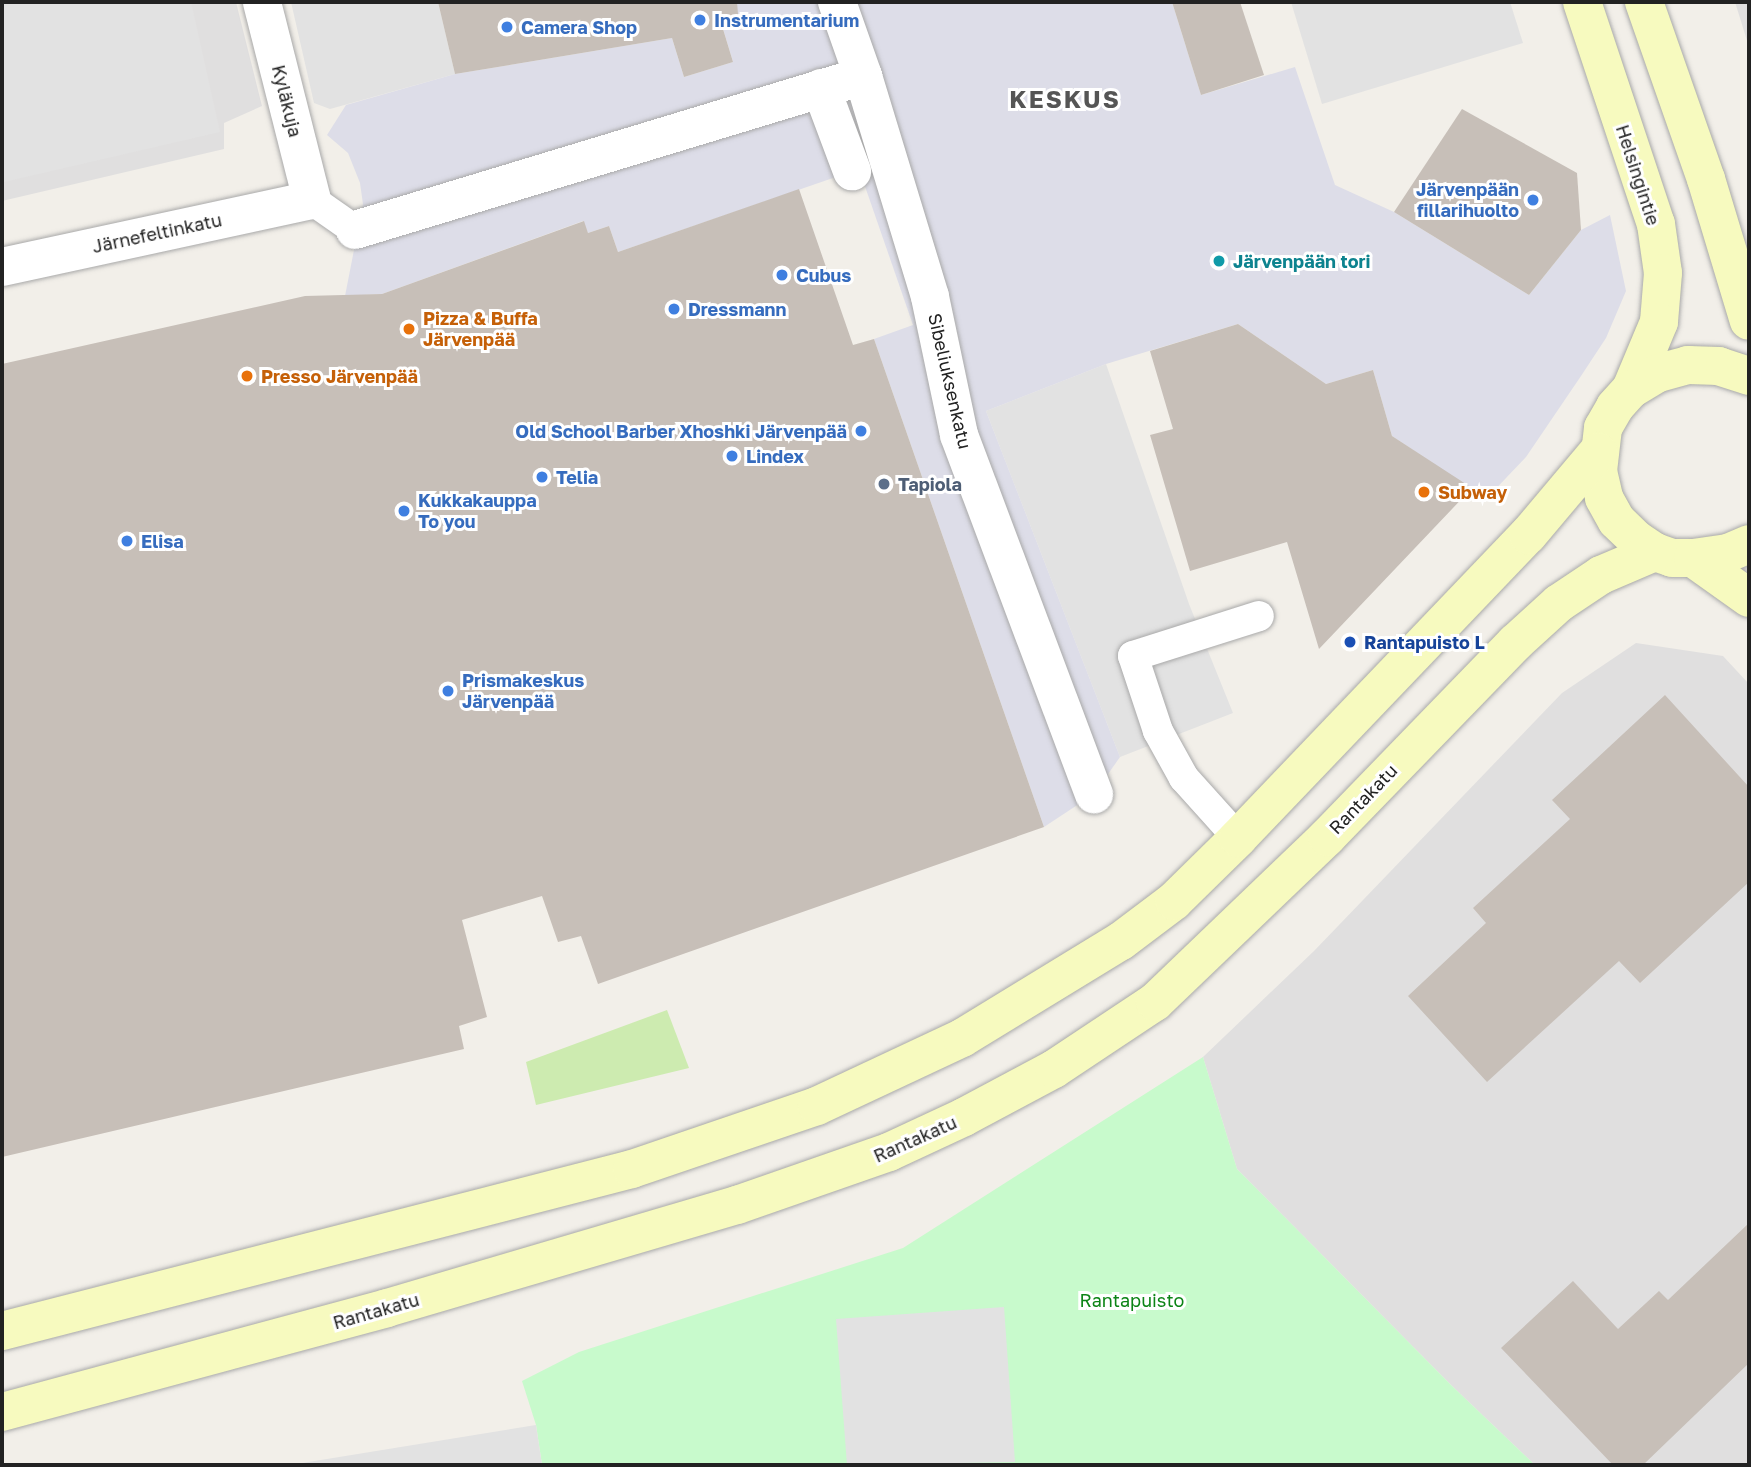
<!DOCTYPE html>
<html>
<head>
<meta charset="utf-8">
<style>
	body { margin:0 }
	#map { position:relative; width:1751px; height:1467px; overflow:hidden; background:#f2efe9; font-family:"Golos Text",sans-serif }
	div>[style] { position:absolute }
	.residential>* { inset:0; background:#e0dfdf }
	.grass>* { inset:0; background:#cdebb0 }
	.park>* { inset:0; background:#c8facc }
	.parking>* { inset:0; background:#e2e2e2 }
	.plaza>* { inset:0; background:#dddde8 }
	.building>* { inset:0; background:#c7bfb8 }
	.roads { filter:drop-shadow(0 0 2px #a9a9a9) drop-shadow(0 0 2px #a9a9a9) }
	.lane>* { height:30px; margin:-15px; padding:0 15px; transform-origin:15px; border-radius:15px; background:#fff }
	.street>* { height:38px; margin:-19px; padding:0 19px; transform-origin:19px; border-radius:19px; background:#fff }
	.secondary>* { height:38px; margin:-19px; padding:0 19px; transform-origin:19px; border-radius:19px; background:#f7fabf }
	.dots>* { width:19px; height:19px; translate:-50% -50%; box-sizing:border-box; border:4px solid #fff; border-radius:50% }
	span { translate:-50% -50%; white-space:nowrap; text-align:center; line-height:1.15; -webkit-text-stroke:6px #fff; paint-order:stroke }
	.shop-label { font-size:18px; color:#366cbe; font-weight:700 }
	.left { translate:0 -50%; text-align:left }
	.right { translate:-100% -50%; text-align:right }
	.street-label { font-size:18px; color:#222 }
	.culture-label { font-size:18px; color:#0d838f; font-weight:700 }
	.food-label { font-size:18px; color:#c56008; font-weight:700 }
	.service-label { font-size:18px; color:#4e5e75; font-weight:700 }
	.transit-label { font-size:18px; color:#164399; font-weight:700 }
	.park-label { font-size:18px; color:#0c8416 }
	.district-label { font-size:24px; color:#555; font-weight:700; letter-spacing:2px }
	.frame { position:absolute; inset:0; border:4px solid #222; pointer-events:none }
</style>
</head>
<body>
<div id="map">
	<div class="residential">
		<div style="clip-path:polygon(2px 2px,236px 2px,262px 106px,224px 123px,224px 149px,2px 201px)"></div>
		<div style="clip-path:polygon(1735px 2px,1749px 2px,1749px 47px)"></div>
		<div style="clip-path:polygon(1636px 643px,1723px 656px,1749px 684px,1749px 1465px,1535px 1465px,1451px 1385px,1237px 1169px,1203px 1057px,1314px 951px,1562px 693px)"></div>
	</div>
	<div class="grass">
		<div style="clip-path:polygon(667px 1010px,689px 1068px,536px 1105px,526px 1062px)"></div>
	</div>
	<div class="park">
		<div style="clip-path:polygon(1203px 1057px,1237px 1169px,1451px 1385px,1535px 1465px,542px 1465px,536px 1425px,522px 1381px,579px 1352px,903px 1248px)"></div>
	</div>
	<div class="parking">
		<div style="clip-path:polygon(2px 2px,191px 2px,220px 132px,4px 182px)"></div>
		<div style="clip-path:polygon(291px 2px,438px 2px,455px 74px,330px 109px,314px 103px)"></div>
		<div style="clip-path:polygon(1291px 2px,1510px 2px,1523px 43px,1322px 104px)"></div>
		<div style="clip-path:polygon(1106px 364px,1189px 604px,1233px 713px,1120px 757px,986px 411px)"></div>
		<div style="clip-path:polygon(1004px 1307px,1015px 1462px,847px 1465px,836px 1319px)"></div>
		<div style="clip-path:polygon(536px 1425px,542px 1465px,290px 1465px)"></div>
	</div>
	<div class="plaza">
		<div style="clip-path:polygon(715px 2px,1172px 2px,1201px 95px,1295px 67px,1335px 185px,1394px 212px,1529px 295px,1581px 230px,1610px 215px,1626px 291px,1606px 338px,1581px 376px,1526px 457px,1486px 499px,1392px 436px,1373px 370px,1326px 384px,1238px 324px,1106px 364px,986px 411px,1120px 757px,1094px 794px,1044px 827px,874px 339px,913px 325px,859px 169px,618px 252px,609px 226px,588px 233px,583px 221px,382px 294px,345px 296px,363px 204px,360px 183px,348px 153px,327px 135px,346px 105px,455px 74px,672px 38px,684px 77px,733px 62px)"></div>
	</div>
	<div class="building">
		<div style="clip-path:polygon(438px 2px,737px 2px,739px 26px,723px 29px,733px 62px,684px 77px,672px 38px,455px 74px)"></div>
		<div style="clip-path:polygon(1172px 2px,1240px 2px,1264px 75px,1201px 95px)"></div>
		<div style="clip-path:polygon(1462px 109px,1577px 173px,1581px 230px,1529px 295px,1394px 212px)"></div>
		<div style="clip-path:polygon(799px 189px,853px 345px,874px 339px,1044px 827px,598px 984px,581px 936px,558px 942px,542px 896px,462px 920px,487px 1017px,459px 1026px,464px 1049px,2px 1157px,2px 364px,305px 296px,382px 294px,584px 221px,588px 233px,609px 226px,618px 252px)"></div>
		<div style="clip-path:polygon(1238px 324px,1326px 384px,1373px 370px,1392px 436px,1472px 488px,1319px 649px,1287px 542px,1190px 571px,1150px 435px,1173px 429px,1150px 351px)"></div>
		<div style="clip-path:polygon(1665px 695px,1749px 787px,1749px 882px,1640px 983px,1619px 961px,1487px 1082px,1408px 996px,1486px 923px,1473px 908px,1570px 819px,1552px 800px)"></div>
		<div style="clip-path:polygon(1749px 1223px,1749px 1363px,1643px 1465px,1613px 1465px,1501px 1348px,1573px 1281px,1618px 1329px,1659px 1291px,1668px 1300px)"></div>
	</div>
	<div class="roads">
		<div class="lane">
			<div style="left:312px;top:200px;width:52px;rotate:34.9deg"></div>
			<div style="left:1238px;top:838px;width:81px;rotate:-132deg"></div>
			<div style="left:1184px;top:778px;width:54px;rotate:-119deg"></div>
			<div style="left:1158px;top:731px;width:79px;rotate:-108.4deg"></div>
			<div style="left:1133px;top:656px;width:132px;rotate:-17.6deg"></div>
		</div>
		<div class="street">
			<div style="left:837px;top:2px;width:78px;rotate:70.6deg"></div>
			<div style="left:863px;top:76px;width:231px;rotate:73.1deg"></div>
			<div style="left:930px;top:297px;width:141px;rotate:78.1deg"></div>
			<div style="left:959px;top:435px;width:384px;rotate:69.4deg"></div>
			<div style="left:821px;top:88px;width:89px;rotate:69.5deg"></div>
			<div style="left:355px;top:230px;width:531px;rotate:-16.86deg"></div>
			<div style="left:2px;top:267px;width:317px;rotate:-12.2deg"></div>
			<div style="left:312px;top:200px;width:204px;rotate:-104.2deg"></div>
		</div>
		<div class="secondary">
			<div style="left:1582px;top:2px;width:234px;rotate:71.6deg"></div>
			<div style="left:1656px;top:224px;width:49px;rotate:81.9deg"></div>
			<div style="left:1663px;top:273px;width:49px;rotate:94.7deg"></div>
			<div style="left:1659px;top:322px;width:73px;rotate:112.7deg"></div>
			<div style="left:1644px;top:2px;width:188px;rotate:70.7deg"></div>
			<div style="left:1706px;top:179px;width:148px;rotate:73.2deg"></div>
			<div style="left:1749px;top:376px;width:32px;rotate:-162deg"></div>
			<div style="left:1719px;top:366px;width:31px;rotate:-178deg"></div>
			<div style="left:1688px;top:365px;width:31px;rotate:165deg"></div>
			<div style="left:1658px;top:373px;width:31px;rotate:149deg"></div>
			<div style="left:1631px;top:389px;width:24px;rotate:132deg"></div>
			<div style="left:1615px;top:407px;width:24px;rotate:120deg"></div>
			<div style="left:1603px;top:428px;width:43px;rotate:96.6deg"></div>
			<div style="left:1598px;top:471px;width:28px;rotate:77deg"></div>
			<div style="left:1604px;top:498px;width:26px;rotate:61deg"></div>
			<div style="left:1617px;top:521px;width:28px;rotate:44deg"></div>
			<div style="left:1637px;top:540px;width:22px;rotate:34deg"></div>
			<div style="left:1655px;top:552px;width:18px;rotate:19deg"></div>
			<div style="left:1672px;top:558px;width:21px"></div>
			<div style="left:1693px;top:558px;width:35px;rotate:-8deg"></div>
			<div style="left:1728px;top:553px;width:23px;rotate:-23deg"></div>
			<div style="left:1693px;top:558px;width:69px;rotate:35.5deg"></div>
			<div style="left:2px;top:1331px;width:650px;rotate:-14.42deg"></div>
			<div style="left:632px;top:1169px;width:195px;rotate:-18.8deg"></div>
			<div style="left:817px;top:1106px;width:160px;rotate:-25.1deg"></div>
			<div style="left:962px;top:1038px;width:186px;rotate:-31.4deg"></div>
			<div style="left:1121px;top:941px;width:66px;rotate:-37deg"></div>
			<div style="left:1174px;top:901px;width:90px;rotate:-44.5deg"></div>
			<div style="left:1238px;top:838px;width:419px;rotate:-46.3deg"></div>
			<div style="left:1528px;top:535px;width:109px;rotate:-49.9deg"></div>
			<div style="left:2px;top:1412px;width:399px;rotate:-15.1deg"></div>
			<div style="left:387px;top:1308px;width:365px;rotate:-16.4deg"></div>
			<div style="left:737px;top:1205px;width:161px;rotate:-19.2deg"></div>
			<div style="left:889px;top:1152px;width:83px;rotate:-25deg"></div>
			<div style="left:964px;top:1117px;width:102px;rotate:-28.1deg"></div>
			<div style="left:1054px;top:1069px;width:121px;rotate:-33.6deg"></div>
			<div style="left:1155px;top:1002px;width:238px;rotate:-43.8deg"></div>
			<div style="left:1327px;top:837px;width:270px;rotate:-45.9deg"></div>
			<div style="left:1515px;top:643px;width:59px;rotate:-42.3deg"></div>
			<div style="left:1559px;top:603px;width:50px;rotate:-33.7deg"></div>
			<div style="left:1601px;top:575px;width:59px;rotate:-23.1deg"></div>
		</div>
	</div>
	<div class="dots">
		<div style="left:700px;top:20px;background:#3f7fe0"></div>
		<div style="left:507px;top:27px;background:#3f7fe0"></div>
		<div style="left:1533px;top:200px;background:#3f7fe0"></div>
		<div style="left:1219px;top:261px;background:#0f9aa8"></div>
		<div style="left:782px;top:275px;background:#3f7fe0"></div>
		<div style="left:674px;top:309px;background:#3f7fe0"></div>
		<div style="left:409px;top:329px;background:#e8710a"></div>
		<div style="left:247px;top:376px;background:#e8710a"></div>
		<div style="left:861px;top:431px;background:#3f7fe0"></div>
		<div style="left:732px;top:456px;background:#3f7fe0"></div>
		<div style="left:542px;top:477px;background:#3f7fe0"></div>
		<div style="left:884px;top:484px;background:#5c6f8a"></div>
		<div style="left:1424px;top:492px;background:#e8710a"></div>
		<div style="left:404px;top:511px;background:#3f7fe0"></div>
		<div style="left:127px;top:541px;background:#3f7fe0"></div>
		<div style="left:1350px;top:642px;background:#1a4fb4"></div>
		<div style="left:448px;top:691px;background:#3f7fe0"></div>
	</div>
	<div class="shop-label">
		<span class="left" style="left:714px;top:20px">Instrumentarium</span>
		<span class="left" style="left:521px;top:27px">Camera Shop</span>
		<span class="right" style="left:1519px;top:200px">Järvenpään<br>fillarihuolto</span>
		<span class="left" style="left:796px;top:275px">Cubus</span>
		<span class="left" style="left:688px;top:309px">Dressmann</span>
		<span class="right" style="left:847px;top:431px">Old School Barber Xhoshki Järvenpää</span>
		<span class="left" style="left:746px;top:456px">Lindex</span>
		<span class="left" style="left:556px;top:477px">Telia</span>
		<span class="left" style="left:418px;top:511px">Kukkakauppa<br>To you</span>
		<span class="left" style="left:141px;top:541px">Elisa</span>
		<span class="left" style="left:462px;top:691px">Prismakeskus<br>Järvenpää</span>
	</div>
	<div class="street-label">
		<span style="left:287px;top:101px;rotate:76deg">Kyläkuja</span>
		<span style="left:1638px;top:175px;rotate:72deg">Helsingintie</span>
		<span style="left:157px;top:233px;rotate:-12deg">Järnefeltinkatu</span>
		<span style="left:950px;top:381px;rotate:77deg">Sibeliuksenkatu</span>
		<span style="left:1363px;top:799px;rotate:-46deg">Rantakatu</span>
		<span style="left:915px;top:1139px;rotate:-24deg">Rantakatu</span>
		<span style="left:376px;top:1311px;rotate:-16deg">Rantakatu</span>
	</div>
	<div class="culture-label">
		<span class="left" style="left:1233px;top:261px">Järvenpään tori</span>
	</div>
	<div class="food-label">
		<span class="left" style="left:423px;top:329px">Pizza &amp; Buffa<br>Järvenpää</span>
		<span class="left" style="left:261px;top:376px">Presso Järvenpää</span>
		<span class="left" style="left:1438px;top:492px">Subway</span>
	</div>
	<div class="service-label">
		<span class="left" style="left:898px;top:484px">Tapiola</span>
	</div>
	<div class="transit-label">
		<span class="left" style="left:1364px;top:642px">Rantapuisto L</span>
	</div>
	<div class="park-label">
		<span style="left:1132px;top:1300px">Rantapuisto</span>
	</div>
	<div class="district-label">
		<span style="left:1065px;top:99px">KESKUS</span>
	</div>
	<div class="frame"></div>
</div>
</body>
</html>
